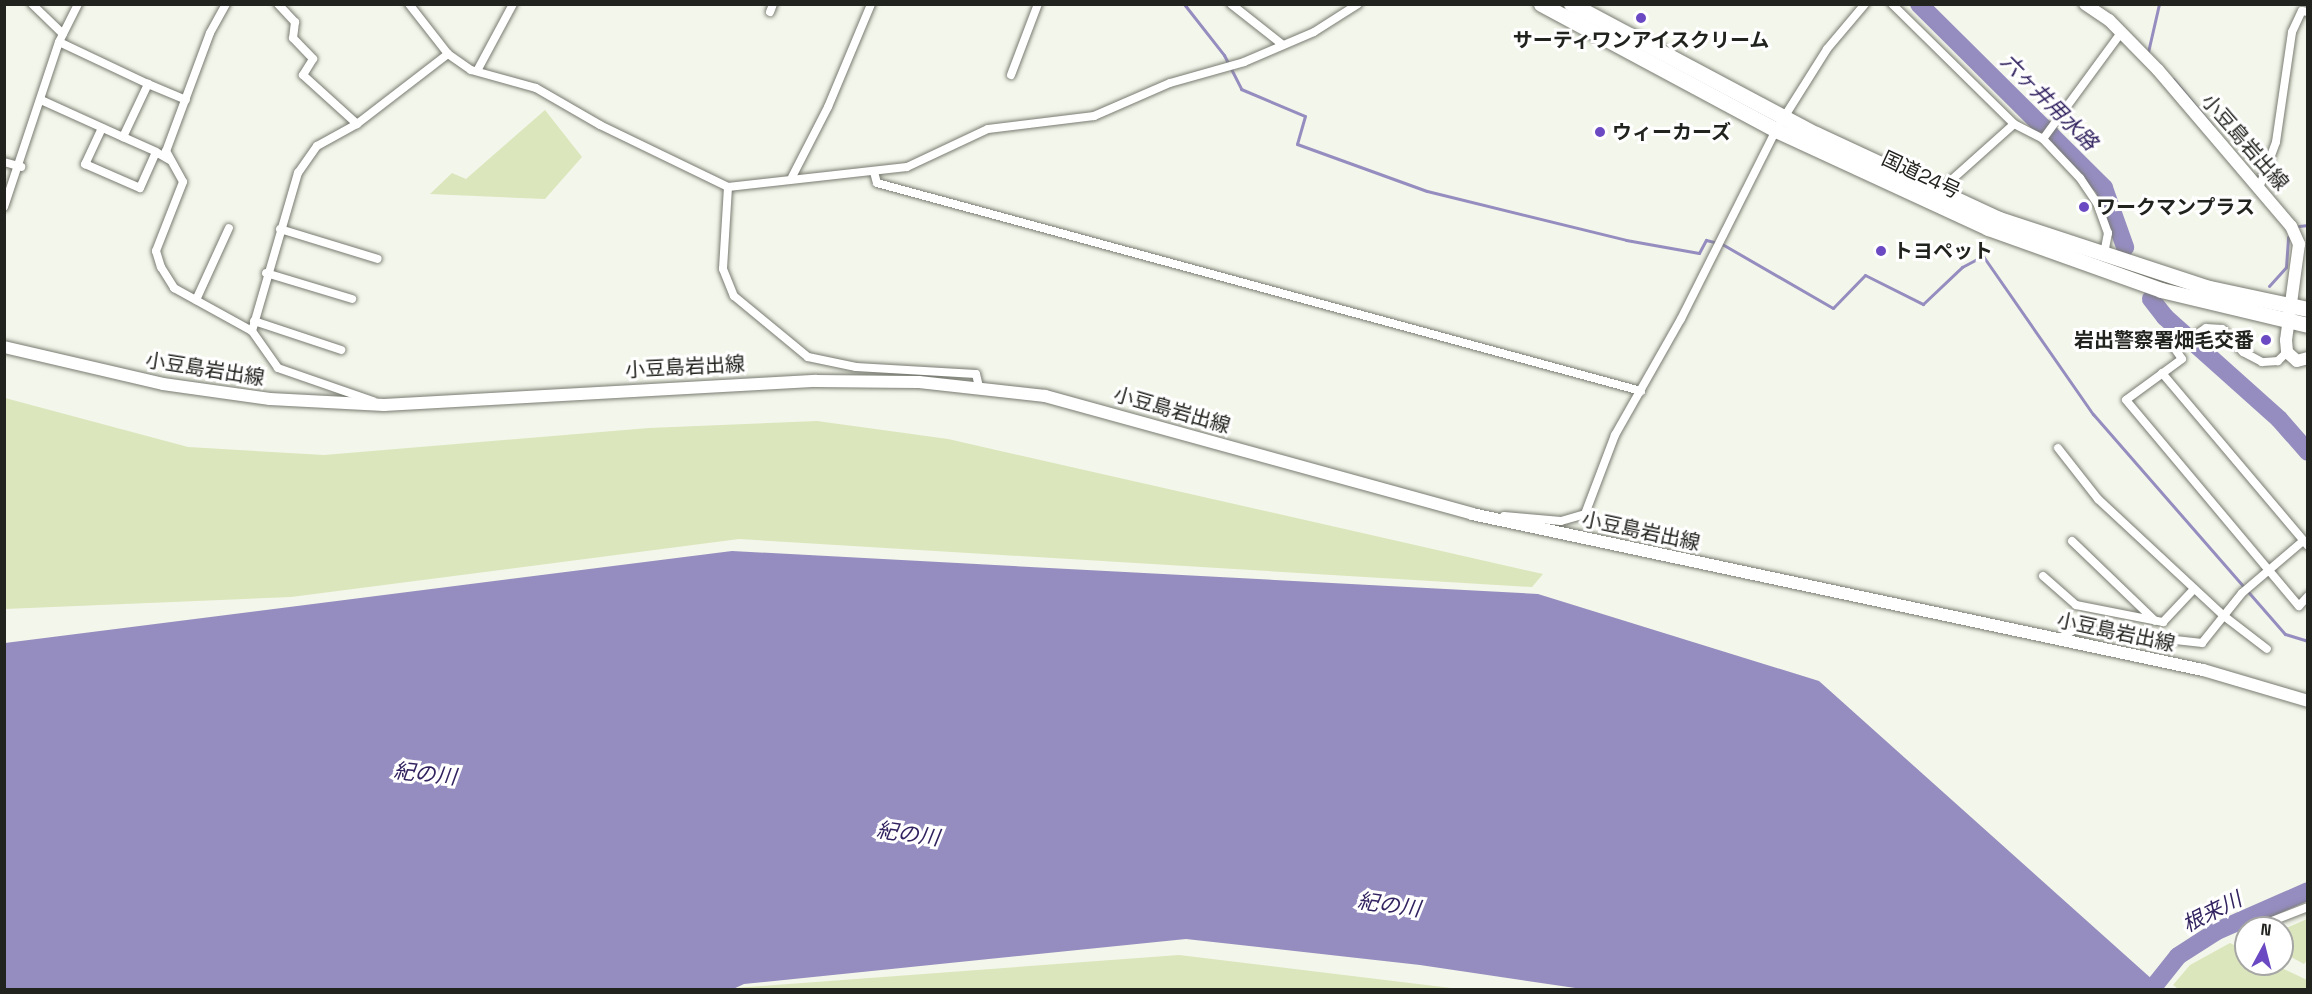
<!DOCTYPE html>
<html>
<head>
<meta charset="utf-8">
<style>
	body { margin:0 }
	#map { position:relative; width:2312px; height:994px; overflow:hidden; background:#f3f6ea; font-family:"Space Grotesk","Noto Sans JP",sans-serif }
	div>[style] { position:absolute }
	.green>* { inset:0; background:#dbe6bc }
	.water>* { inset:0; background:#958dbf }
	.stream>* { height:3px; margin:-1.5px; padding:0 1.5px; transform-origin:1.5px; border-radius:1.5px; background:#958dbf }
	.river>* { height:18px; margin:-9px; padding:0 9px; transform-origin:9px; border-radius:9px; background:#958dbf }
	.roads { filter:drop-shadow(0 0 2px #787b71) drop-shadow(0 0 2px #787b71) }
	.street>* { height:8px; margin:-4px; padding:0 4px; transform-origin:4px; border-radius:4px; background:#fff }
	.secondary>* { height:12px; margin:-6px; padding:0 6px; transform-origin:6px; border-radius:6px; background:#fff }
	.highway>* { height:15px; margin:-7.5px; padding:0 7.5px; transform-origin:7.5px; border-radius:7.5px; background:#fff }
	.dots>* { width:16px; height:16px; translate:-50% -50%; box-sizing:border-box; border:3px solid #fff; border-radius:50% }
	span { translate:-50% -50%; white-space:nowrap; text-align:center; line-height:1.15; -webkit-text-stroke:6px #fff; paint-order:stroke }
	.poi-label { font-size:20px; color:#21231e; font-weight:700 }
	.left { translate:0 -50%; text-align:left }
	.right { translate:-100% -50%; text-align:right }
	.street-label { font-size:20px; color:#21231e }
	.water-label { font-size:21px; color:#32225f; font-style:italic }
	.frame { position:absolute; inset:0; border:6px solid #21231e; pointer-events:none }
	.north { position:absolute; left:2234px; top:916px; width:60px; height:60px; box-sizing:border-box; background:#fff; border:2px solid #a6a7a5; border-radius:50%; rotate:7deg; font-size:16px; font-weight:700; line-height:24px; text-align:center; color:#21231e }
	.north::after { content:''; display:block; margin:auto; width:21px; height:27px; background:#6a49c2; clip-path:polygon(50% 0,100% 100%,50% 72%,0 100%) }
</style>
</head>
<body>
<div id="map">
	<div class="green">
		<div style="clip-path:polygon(545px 110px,582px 157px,545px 199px,430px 194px,452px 173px,466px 179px)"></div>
		<div style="clip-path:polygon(5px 398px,188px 447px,324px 455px,649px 428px,817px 421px,948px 439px,1543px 574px,1532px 587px,739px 539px,291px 597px,5px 609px)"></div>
		<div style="clip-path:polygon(2307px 919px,2307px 960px,2304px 964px,2282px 952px,2282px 930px)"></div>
		<div style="clip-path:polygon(2230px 943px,2246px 951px,2246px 964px,2273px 964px,2307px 980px,2307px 989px,2180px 990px,2173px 985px,2190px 965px)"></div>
		<div style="clip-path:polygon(1179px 955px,1459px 989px,734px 989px,735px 988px)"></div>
	</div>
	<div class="water">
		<div style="clip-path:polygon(732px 551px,1538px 594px,1819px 681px,2163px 989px,1582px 989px,1420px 965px,1186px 939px,744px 984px,731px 990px,5px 989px,5px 643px)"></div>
	</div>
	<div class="stream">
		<div style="left:1184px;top:4px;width:65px;rotate:51.9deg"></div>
		<div style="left:1224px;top:55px;width:38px;rotate:63deg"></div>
		<div style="left:1241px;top:89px;width:69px;rotate:22.9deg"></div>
		<div style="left:1305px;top:116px;width:29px;rotate:106deg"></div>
		<div style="left:1297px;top:144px;width:138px;rotate:19.9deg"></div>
		<div style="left:1427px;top:191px;width:205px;rotate:13.8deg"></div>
		<div style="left:1626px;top:240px;width:74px;rotate:10.1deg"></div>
		<div style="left:1699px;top:253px;width:15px;rotate:-62deg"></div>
		<div style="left:1706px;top:240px;width:16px;rotate:14deg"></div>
		<div style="left:1722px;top:244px;width:128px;rotate:30deg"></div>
		<div style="left:1833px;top:308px;width:46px;rotate:-45.9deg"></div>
		<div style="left:1865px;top:275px;width:65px;rotate:26.6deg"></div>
		<div style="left:1923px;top:304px;width:54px;rotate:-43.5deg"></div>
		<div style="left:1962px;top:267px;width:24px;rotate:-28deg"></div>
		<div style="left:1983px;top:256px;width:193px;rotate:55.2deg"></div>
		<div style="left:2093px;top:414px;width:292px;rotate:48.9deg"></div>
		<div style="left:2285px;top:634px;width:24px;rotate:17deg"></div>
		<div style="left:2148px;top:52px;width:49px;rotate:-77.1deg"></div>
		<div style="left:2173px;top:79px;width:62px;rotate:50.2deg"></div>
		<div style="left:2299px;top:226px;width:9px;rotate:-6deg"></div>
		<div style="left:2269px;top:286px;width:25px;rotate:-48deg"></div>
		<div style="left:2286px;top:267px;width:30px;rotate:-86deg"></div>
		<div style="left:2197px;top:346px;width:22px;rotate:-30deg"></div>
	</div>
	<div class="river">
		<div style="left:1919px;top:4px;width:261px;rotate:44.8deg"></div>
		<div style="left:2104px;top:188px;width:63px;rotate:70.4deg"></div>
		<div style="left:2151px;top:299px;width:23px;rotate:52deg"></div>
		<div style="left:2165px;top:317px;width:153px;rotate:41.8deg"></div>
		<div style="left:2279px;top:419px;width:44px;rotate:48.7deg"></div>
		<div style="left:2151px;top:990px;width:43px;rotate:-51.5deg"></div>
		<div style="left:2178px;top:956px;width:46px;rotate:-32.7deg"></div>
		<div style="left:2217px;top:931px;width:99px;rotate:-23.7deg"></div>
	</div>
	<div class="roads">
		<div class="street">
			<div style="left:32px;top:4px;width:43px;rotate:44.1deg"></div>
			<div style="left:226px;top:4px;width:33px;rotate:119deg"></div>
			<div style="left:210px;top:33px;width:126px;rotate:110.4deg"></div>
			<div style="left:166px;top:151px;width:35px;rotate:61deg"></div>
			<div style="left:183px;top:182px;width:74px;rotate:111.4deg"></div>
			<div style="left:156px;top:251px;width:17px;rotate:73deg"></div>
			<div style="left:161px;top:267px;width:25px;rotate:58deg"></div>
			<div style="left:174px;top:288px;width:89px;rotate:28.9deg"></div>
			<div style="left:252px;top:331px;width:45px;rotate:54.9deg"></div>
			<div style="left:278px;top:368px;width:101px;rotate:19.2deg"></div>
			<div style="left:278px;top:4px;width:25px;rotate:47deg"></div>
			<div style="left:295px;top:22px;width:16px;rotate:97deg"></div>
			<div style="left:293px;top:38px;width:29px;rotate:46deg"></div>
			<div style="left:313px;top:59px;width:19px;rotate:122deg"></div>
			<div style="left:303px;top:75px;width:73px;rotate:42.2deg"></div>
			<div style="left:409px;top:4px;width:63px;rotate:52deg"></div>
			<div style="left:448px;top:54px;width:28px;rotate:35deg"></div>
			<div style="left:471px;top:70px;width:67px;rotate:15.5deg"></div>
			<div style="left:536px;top:88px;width:74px;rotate:30deg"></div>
			<div style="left:600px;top:125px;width:142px;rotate:25.8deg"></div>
			<div style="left:728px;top:187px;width:180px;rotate:-6.4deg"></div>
			<div style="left:907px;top:167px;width:89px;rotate:-25.1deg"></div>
			<div style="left:988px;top:129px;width:107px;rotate:-7deg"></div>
			<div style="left:1094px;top:116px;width:83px;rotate:-23.5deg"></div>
			<div style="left:1170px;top:83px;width:77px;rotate:-15.8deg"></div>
			<div style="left:1244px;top:62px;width:76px;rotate:-23.2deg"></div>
			<div style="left:1314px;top:32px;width:52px;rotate:-32.5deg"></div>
			<div style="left:1231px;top:4px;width:66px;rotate:38.3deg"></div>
			<div style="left:1892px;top:4px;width:171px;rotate:44.5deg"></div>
			<div style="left:2014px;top:124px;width:33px;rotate:27deg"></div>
			<div style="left:2043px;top:139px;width:54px;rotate:46.5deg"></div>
			<div style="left:2080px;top:178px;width:30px;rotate:56deg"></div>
			<div style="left:2097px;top:203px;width:32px;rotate:70deg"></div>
			<div style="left:2108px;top:233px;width:21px;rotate:101deg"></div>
			<div style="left:770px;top:12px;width:9px;rotate:-69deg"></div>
			<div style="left:478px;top:69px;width:74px;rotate:-61.7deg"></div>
			<div style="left:1011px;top:75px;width:76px;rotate:-69.2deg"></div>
			<div style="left:148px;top:84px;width:41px;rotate:22.8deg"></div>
			<div style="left:41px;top:100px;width:90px;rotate:24.3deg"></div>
			<div style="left:123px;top:137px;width:59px;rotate:-64.7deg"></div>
			<div style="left:148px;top:84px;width:98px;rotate:-154.7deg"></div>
			<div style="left:102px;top:128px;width:40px;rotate:115deg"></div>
			<div style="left:85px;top:164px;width:60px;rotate:23.6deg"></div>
			<div style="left:140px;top:188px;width:39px;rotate:-66deg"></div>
			<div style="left:156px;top:152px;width:16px;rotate:30deg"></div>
			<div style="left:123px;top:137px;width:36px;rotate:24deg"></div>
			<div style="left:2043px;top:139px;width:132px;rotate:-53.7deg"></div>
			<div style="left:4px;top:162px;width:18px;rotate:16deg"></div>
			<div style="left:874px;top:172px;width:11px;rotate:75deg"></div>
			<div style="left:877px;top:183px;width:792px;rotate:15.23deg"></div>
			<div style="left:792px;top:177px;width:79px;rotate:-62.8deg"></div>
			<div style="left:828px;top:107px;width:112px;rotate:-67.3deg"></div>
			<div style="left:728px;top:187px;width:82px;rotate:93.5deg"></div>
			<div style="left:723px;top:269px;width:29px;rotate:68deg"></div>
			<div style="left:734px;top:296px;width:96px;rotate:39.5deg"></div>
			<div style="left:808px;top:357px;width:49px;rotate:11.8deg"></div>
			<div style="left:856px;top:367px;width:120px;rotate:3.3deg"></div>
			<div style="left:976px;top:374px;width:13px;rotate:77deg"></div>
			<div style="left:2259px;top:188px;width:49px;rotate:-69.7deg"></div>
			<div style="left:2276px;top:142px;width:111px;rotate:-81.7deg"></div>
			<div style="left:2292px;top:32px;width:23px;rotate:-65deg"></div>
			<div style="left:2302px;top:11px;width:6px;rotate:9deg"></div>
			<div style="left:1938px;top:192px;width:102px;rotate:-41.8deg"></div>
			<div style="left:4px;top:207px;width:174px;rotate:-71.6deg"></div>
			<div style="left:59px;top:42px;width:42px;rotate:-63.4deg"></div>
			<div style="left:280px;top:229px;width:102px;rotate:17deg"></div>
			<div style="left:266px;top:273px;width:90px;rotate:16.8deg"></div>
			<div style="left:196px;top:300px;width:79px;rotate:-65.4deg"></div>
			<div style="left:254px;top:321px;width:92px;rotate:18.4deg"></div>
			<div style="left:252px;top:331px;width:165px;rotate:-73.8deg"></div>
			<div style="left:298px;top:173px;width:33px;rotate:-55deg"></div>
			<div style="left:317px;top:146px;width:46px;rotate:-28.8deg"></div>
			<div style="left:357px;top:124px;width:115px;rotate:-37.6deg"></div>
			<div style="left:2287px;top:352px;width:13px;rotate:135deg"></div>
			<div style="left:2278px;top:361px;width:16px;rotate:176deg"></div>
			<div style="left:2262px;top:362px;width:21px;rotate:-152deg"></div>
			<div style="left:2243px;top:352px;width:31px;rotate:-132deg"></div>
			<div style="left:2222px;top:329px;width:16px;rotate:-176deg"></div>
			<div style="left:2206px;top:328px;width:37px;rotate:146deg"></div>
			<div style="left:2175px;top:349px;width:12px;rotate:55deg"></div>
			<div style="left:2182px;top:359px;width:69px;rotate:143.8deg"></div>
			<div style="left:2126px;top:400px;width:269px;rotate:50deg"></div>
			<div style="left:2299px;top:606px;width:13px;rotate:-48deg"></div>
			<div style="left:2162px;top:373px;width:226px;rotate:49.8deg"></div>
			<div style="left:2058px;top:448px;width:65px;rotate:51.9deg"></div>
			<div style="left:2098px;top:499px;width:172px;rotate:42.9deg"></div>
			<div style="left:2224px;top:616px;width:54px;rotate:37.5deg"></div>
			<div style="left:1504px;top:516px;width:57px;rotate:5deg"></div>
			<div style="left:1561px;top:521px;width:25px;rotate:-16deg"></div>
			<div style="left:1585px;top:514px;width:85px;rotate:-69.2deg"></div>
			<div style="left:1615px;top:435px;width:133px;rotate:-60.4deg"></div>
			<div style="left:1681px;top:319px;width:212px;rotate:-63.3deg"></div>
			<div style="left:1776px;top:130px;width:96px;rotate:-57.8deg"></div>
			<div style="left:1827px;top:49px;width:59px;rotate:-49.8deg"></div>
			<div style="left:2072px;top:541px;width:115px;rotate:43.9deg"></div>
			<div style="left:2043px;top:576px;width:44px;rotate:41.3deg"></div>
			<div style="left:2076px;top:605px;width:89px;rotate:11.1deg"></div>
			<div style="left:2163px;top:622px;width:45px;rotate:-46.8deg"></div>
			<div style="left:2056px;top:640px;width:23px;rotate:-29deg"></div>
			<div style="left:2076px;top:629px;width:127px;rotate:6.3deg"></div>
			<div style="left:2202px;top:643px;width:64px;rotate:-51.3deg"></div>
			<div style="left:2242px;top:593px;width:79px;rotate:-40.4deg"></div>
			<div style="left:2254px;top:928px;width:58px;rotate:-21.3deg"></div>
		</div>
		<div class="secondary">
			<div style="left:2085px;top:4px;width:29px;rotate:34deg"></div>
			<div style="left:2109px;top:20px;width:70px;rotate:45.6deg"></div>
			<div style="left:2158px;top:70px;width:205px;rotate:49.6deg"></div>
			<div style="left:2291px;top:226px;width:20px;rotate:66deg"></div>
			<div style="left:2299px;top:244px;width:97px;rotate:97.7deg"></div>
			<div style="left:2286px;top:340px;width:12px;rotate:85deg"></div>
			<div style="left:2287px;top:352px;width:13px;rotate:42deg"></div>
			<div style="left:2297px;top:361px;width:11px;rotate:-15deg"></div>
			<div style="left:4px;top:347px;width:163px;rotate:13.1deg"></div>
			<div style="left:163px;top:384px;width:108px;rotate:8deg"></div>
			<div style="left:270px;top:399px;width:114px;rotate:3deg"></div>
			<div style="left:384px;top:405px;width:433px;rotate:-3.2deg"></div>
			<div style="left:816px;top:381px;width:103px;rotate:0.6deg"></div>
			<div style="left:919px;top:382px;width:127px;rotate:6.3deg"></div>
			<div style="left:1045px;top:396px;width:443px;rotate:15.4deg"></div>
			<div style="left:1472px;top:514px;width:747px;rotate:12.05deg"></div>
			<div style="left:2203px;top:670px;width:109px;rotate:16.4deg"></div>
		</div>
		<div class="highway">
			<div style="left:1541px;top:4px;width:267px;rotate:28.2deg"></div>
			<div style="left:1776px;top:130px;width:234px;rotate:24.8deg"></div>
			<div style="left:1988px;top:228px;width:184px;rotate:19.7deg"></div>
			<div style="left:2161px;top:290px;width:151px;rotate:13.4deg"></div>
			<div style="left:1571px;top:4px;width:277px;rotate:28deg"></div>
			<div style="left:1816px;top:134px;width:202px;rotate:24.9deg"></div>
			<div style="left:1999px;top:219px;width:221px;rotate:18.2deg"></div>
			<div style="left:2209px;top:288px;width:101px;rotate:12deg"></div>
		</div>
	</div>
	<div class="dots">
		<div style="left:1641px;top:18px;background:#6a49c2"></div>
		<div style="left:1600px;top:132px;background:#6a49c2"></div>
		<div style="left:2084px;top:207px;background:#6a49c2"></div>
		<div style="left:1881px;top:251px;background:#6a49c2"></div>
		<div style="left:2266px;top:340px;background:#6a49c2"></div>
	</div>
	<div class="poi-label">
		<span style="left:1641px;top:40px">サーティワンアイスクリーム</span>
		<span class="left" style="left:1612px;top:132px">ウィーカーズ</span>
		<span class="left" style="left:2096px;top:207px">ワークマンプラス</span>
		<span class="left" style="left:1893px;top:251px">トヨペット</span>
		<span class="right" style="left:2254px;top:340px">岩出警察署畑毛交番</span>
	</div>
	<div class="street-label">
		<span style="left:2245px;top:142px;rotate:49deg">小豆島岩出線</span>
		<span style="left:1921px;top:175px;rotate:25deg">国道24号</span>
		<span style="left:685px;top:367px;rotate:-3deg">小豆島岩出線</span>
		<span style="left:205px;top:369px;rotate:9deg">小豆島岩出線</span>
		<span style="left:1172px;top:410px;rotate:16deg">小豆島岩出線</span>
		<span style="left:1641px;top:531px;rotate:12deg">小豆島岩出線</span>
		<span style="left:2116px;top:632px;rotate:12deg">小豆島岩出線</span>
	</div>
	<div class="water-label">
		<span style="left:2049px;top:102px;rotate:45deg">六ヶ井用水路</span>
		<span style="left:425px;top:774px;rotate:6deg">紀の川</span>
		<span style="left:908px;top:834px;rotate:8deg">紀の川</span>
		<span style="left:1389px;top:905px;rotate:8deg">紀の川</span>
		<span style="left:2212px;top:912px;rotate:-27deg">根来川</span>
	</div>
	<div class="frame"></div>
	<div class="north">N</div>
</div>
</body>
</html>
